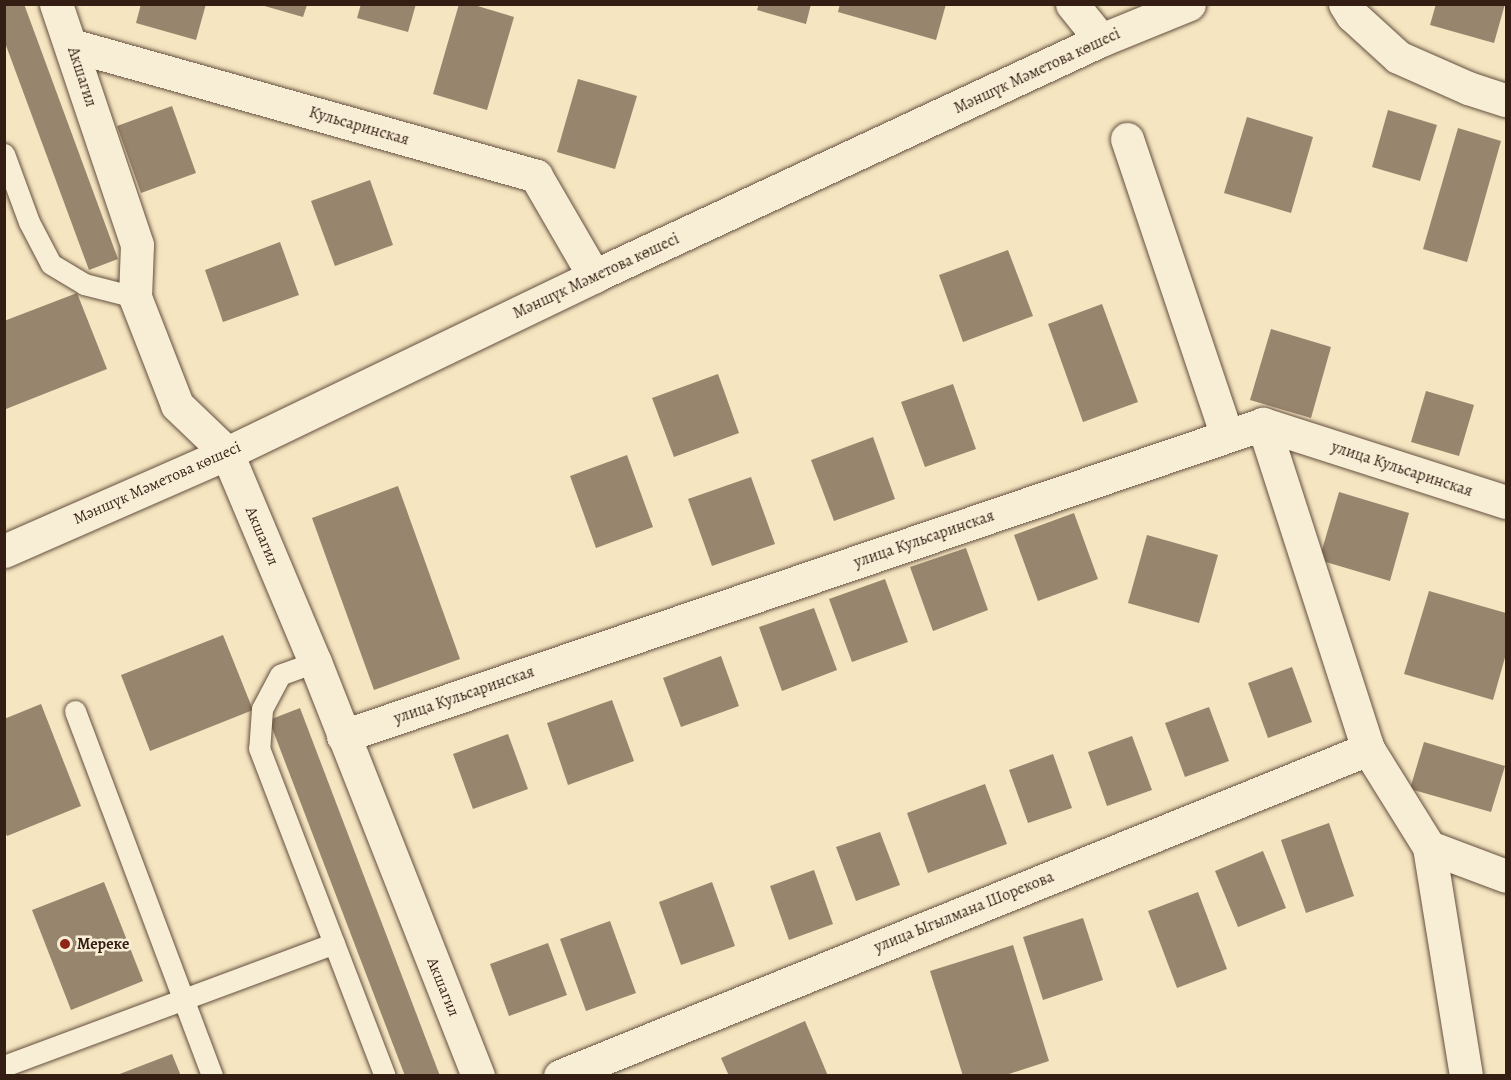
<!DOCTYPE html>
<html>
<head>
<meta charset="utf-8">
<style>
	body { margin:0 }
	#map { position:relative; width:1511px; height:1080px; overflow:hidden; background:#f5e5c0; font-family:Alegreya,serif }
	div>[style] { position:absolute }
	.building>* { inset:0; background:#98856d }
	.roads { filter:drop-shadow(0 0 2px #64503f) drop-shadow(0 0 2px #64503f) }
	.lane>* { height:21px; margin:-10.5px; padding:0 10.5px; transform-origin:10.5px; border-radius:10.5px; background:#f8eed6 }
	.street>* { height:33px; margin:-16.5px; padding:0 16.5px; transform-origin:16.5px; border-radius:16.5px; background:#f8eed6 }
	.dots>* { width:16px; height:16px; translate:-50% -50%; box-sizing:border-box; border:3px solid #f8eed6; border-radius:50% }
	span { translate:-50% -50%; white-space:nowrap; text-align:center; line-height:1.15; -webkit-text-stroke:5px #f8eed6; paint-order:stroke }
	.street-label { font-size:16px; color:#341e14 }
	.poi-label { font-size:16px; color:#341e14; font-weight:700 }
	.left { translate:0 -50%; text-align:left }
	.frame { position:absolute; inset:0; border:6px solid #341e14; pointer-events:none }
</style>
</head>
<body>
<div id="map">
	<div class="building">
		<div style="clip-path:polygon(4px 4px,24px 4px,118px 259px,89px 270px,4px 40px)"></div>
		<div style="clip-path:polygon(141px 4px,206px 4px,196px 40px,136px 23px)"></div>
		<div style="clip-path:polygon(361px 4px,416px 4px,408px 32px,357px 18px)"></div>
		<div style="clip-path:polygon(459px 4px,471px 4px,514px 17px,487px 110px,433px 94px)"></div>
		<div style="clip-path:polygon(759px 4px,811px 4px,806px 24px,757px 10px)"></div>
		<div style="clip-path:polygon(840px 4px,946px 4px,936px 40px,838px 12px)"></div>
		<div style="clip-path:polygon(1436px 4px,1505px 4px,1494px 43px,1430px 25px)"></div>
		<div style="clip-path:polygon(261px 5px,307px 5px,303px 17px)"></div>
		<div style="clip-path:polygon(578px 79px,637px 96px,615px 169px,557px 152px)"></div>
		<div style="clip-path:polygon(172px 106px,196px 173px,141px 193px,117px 126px)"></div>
		<div style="clip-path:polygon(1388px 110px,1437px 125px,1420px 181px,1372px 167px)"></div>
		<div style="clip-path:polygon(1247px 117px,1313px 137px,1291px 213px,1224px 193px)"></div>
		<div style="clip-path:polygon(1458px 128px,1501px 141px,1467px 262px,1423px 249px)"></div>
		<div style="clip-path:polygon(370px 180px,393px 245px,335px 266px,311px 201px)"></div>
		<div style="clip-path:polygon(280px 242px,299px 295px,223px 322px,205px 270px)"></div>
		<div style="clip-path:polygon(1008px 250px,1033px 316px,963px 342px,939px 275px)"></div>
		<div style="clip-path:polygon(77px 293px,107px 369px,6px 409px,4px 321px)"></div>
		<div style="clip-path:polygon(1102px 304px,1138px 402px,1083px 422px,1048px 324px)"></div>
		<div style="clip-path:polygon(1271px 329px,1331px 347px,1311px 418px,1250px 400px)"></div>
		<div style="clip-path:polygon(718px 374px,739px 433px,674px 457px,652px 398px)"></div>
		<div style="clip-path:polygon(953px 384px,976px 449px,925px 467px,901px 402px)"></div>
		<div style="clip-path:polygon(1426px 391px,1474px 405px,1459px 456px,1411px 442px)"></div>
		<div style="clip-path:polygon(873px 437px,895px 499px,834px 521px,811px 460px)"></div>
		<div style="clip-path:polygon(627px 455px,653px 527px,596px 548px,570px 476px)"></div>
		<div style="clip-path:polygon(751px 477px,775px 544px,712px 566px,688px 499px)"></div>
		<div style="clip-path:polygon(398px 486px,460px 659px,374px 690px,312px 518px)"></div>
		<div style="clip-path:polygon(1339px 492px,1409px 513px,1390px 581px,1319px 560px)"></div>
		<div style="clip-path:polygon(1074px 513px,1098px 579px,1038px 601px,1014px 535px)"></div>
		<div style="clip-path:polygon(1147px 535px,1218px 555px,1199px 623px,1128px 603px)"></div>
		<div style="clip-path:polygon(966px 548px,988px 610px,933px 631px,910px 567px)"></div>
		<div style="clip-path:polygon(885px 579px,908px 642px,852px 662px,829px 599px)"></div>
		<div style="clip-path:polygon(1429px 591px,1506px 613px,1506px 654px,1493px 700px,1404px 674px)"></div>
		<div style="clip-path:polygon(814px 608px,837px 670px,782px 691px,759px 627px)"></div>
		<div style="clip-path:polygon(223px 635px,253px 710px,150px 751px,121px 675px)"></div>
		<div style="clip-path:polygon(721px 656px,739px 706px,681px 727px,663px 678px)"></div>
		<div style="clip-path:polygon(1292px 667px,1312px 722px,1268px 738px,1248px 683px)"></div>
		<div style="clip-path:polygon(612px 700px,634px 761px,568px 785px,547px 723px)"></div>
		<div style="clip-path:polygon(41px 704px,81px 806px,7px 836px,4px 829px,4px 719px)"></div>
		<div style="clip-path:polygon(1209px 707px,1229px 761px,1185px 777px,1165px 723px)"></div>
		<div style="clip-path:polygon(300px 708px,440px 1076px,405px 1076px,269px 720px)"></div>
		<div style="clip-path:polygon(508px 734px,528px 789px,473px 809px,453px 754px)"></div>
		<div style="clip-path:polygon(1132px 736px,1152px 790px,1107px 806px,1088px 752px)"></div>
		<div style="clip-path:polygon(1424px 742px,1505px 766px,1491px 812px,1410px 789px)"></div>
		<div style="clip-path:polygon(1053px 754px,1072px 808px,1028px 823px,1009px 770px)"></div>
		<div style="clip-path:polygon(985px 784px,1007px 844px,928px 873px,907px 813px)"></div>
		<div style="clip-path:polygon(1329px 823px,1354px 896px,1306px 913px,1281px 840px)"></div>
		<div style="clip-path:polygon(880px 832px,900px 885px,856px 901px,836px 847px)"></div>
		<div style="clip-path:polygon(1263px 851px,1286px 908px,1238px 927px,1215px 871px)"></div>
		<div style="clip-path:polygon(814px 870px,833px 924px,789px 940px,770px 886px)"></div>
		<div style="clip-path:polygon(104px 882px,143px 981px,71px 1010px,32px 910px)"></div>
		<div style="clip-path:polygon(712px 882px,735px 946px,681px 965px,659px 902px)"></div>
		<div style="clip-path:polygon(1198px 892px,1227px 969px,1177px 988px,1148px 911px)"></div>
		<div style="clip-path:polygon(1083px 918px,1103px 980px,1043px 1000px,1023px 937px)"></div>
		<div style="clip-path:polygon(610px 921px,636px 993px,586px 1011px,560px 939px)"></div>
		<div style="clip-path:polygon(548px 943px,567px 995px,509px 1016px,490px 964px)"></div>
		<div style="clip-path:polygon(1013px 945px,1049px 1061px,1003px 1076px,963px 1076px,930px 971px)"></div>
		<div style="clip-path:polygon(805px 1021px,828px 1076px,729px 1076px,721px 1058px)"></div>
		<div style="clip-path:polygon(172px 1054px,181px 1076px,117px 1076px,117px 1075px)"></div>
	</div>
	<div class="roads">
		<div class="lane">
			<div style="left:4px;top:154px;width:72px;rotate:69.8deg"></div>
			<div style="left:29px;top:222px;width:47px;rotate:62.4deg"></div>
			<div style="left:51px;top:264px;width:39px;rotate:31deg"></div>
			<div style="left:84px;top:284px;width:53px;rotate:14.3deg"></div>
			<div style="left:315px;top:662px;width:37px;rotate:160deg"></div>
			<div style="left:280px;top:675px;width:38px;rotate:118deg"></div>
			<div style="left:262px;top:709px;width:39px;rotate:94deg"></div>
			<div style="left:259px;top:748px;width:351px;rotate:69deg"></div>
			<div style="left:75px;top:711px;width:390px;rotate:69.4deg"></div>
			<div style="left:4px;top:1066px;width:352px;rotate:-20.4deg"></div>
		</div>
		<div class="street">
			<div style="left:56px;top:4px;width:254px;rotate:71.4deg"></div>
			<div style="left:137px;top:245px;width:52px;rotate:92.2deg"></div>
			<div style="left:135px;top:297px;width:116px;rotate:68.7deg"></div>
			<div style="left:177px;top:405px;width:69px;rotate:43.8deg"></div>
			<div style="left:227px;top:453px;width:227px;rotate:67.2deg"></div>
			<div style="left:315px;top:662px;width:445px;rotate:68.5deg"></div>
			<div style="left:1072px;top:4px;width:46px;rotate:51.1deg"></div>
			<div style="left:1345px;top:4px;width:13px;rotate:58deg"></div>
			<div style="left:1352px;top:15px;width:62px;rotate:42.4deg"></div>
			<div style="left:1398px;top:57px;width:77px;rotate:23.9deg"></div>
			<div style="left:1468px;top:88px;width:40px;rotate:18deg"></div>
			<div style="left:71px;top:45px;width:483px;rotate:15.7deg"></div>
			<div style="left:536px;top:176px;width:116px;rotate:59.9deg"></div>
			<div style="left:1127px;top:139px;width:313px;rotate:71.4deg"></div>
			<div style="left:1263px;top:424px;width:342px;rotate:72.1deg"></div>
			<div style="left:1368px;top:749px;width:115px;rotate:58.1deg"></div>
			<div style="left:1429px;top:847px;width:232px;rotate:80.8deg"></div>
			<div style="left:4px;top:551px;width:244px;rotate:-23.7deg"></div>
			<div style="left:227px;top:453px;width:407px;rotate:-25.7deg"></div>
			<div style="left:594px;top:276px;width:559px;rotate:-24.96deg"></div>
			<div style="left:1101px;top:40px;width:95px;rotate:-22.2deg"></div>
			<div style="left:343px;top:736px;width:971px;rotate:-18.73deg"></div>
			<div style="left:1263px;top:424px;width:255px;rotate:17.8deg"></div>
			<div style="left:1429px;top:847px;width:82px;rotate:20.6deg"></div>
			<div style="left:560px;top:1076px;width:872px;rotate:-22.03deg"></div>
		</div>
	</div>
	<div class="dots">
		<div style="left:65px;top:944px;background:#8f2418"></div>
	</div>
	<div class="street-label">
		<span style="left:1037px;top:71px;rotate:-25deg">Мәншүк Мәметова көшесі</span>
		<span style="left:82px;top:77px;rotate:72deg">Акшагил</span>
		<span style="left:359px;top:126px;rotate:16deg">Кульсаринская</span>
		<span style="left:596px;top:276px;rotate:-25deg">Мәншүк Мәметова көшесі</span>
		<span style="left:1402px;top:469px;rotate:18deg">улица Кульсаринская</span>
		<span style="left:157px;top:483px;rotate:-24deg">Мәншүк Мәметова көшесі</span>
		<span style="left:262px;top:536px;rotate:67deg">Акшагил</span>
		<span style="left:924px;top:539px;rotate:-19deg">улица Кульсаринская</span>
		<span style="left:464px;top:695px;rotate:-19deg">улица Кульсаринская</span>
		<span style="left:964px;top:912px;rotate:-22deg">улица Ыгылмана Шорекова</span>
		<span style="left:443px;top:987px;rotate:68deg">Акшагил</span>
	</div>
	<div class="poi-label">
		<span class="left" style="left:77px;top:944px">Мереке</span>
	</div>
	<div class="frame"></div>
</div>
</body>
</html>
